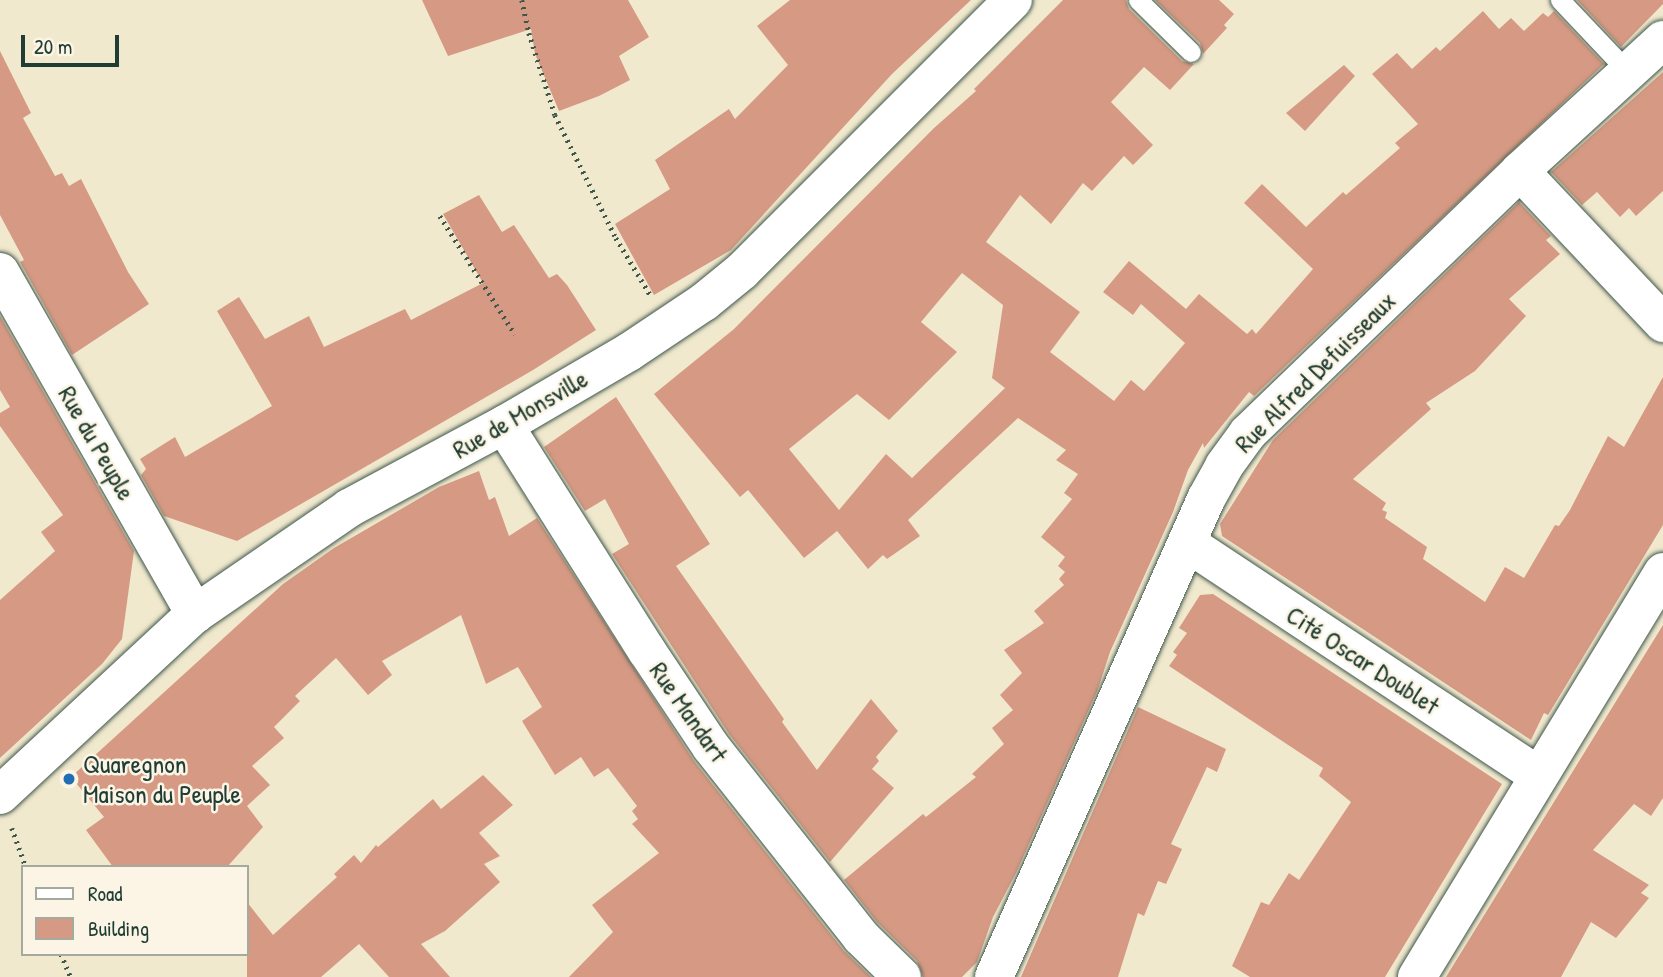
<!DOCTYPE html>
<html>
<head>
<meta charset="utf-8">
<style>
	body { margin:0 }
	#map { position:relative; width:1663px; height:977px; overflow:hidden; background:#f1e9ce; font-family:"Patrick Hand",sans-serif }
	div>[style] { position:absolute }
	.building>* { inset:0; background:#d69a84 }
	.path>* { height:4.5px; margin-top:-2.25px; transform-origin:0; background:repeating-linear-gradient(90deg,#3e574b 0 2px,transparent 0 7px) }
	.roads { filter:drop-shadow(0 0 2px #3e574b) drop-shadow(0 0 2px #3e574b) }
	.lane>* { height:19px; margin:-9.5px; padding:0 9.5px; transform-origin:9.5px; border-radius:9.5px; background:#fff }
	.street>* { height:38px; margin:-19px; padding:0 19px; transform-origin:19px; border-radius:19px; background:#fff }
	.secondary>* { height:38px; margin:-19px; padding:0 19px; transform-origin:19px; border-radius:19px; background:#fff }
	.dots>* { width:19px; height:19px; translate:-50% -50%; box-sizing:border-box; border:4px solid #fcf5e5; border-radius:50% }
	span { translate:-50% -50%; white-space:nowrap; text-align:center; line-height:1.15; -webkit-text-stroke:5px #fcf5e5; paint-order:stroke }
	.street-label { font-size:26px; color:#1f3d34 }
	.poi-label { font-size:26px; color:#1f3d34 }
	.left { translate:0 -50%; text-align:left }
	.legend { position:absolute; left:21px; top:865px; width:228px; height:91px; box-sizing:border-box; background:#fcf5e5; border:2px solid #a4ab9e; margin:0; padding:9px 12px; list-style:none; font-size:21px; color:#1f3d34 }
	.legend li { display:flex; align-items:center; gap:14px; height:35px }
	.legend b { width:35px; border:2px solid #a4ab9e }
	.scale { position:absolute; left:21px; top:35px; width:98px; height:32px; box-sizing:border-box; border:4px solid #1f3d34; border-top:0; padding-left:9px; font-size:21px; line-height:24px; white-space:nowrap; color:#1f3d34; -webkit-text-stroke:5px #fcf5e5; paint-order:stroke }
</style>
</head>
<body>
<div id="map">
	<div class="building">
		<div style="clip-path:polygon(422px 0,628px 0,649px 37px,619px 56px,630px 80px,599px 96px,559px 111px,535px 54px,531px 29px,448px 56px)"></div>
		<div style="clip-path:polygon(790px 0,971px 0,892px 74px,731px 250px,654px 295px,615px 224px,670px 189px,655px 160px,729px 109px,735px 119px,788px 65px,757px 26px)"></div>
		<div style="clip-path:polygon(evenodd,1063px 0,1126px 0,1129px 9px,1182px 61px,1194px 64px,1170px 90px,1144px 67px,1111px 102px,1153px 145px,1133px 165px,1124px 156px,1092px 191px,1083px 183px,1051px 224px,1020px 195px,986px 242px,1080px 312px,1050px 352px,1114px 401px,1131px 380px,1144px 391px,1185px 343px,1141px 304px,1133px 315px,1103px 292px,1129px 261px,1186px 309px,1199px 294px,1247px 334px,1252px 329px,1256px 334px,1313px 269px,1244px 203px,1262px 184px,1306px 227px,1343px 192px,1346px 195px,1400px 148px,1395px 143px,1418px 124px,1372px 74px,1397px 53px,1412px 69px,1436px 47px,1440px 51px,1483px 11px,1499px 29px,1511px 18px,1524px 31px,1543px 13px,1548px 17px,1554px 11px,1604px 64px,1254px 396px,1249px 392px,1204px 448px,1203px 443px,1188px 470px,1173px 512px,1110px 652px,1098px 689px,1016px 873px,993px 917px,977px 962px,962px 977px,923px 977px,917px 961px,877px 922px,844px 880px,923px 814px,926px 817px,976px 777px,972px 774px,1004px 744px,992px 728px,1013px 710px,1000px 695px,1022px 673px,1004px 650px,1044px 623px,1034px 611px,1064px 585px,1059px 579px,1065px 572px,1058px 566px,1065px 557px,1041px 537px,1072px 499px,1064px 493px,1078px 474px,1056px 460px,1066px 450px,1018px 418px,908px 520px,920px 536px,887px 559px,883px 555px,868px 569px,837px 531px,804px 558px,748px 490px,740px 497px,654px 394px,734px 329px,934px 128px,976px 91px,974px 89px,1063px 0,962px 273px,1003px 305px,992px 378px,1005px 388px,912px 478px,886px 454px,839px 510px,789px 449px,857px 394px,889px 420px,957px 352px,921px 322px,962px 273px)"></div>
		<div style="clip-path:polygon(1155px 0,1219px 0,1234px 14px,1224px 25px,1227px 28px,1203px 54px,1200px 43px)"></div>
		<div style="clip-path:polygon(1577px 0,1663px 0,1663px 4px,1621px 47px)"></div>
		<div style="clip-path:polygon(0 51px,31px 113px,23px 118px,55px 176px,62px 173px,69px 186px,81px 179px,128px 272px,149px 304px,72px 355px,20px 262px,24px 260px,0 215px)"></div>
		<div style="clip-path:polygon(1344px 65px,1355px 76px,1305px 131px,1286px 113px)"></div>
		<div style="clip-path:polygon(1663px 72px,1663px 191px,1636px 216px,1629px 208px,1620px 217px,1597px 192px,1582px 205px,1551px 172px)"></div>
		<div style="clip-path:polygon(479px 195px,502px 232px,514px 225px,549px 278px,557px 274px,567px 285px,596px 330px,533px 370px,237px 541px,164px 516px,141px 475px,146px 469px,140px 459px,175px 437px,185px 457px,272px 406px,217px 311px,239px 297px,265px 339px,309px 316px,324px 347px,405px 309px,411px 320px,483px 283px,443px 214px)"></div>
		<div style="clip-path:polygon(1519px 202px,1551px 236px,1546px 240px,1560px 254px,1509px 299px,1526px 316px,1475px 371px,1426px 403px,1431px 409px,1353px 479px,1386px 503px,1382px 510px,1387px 512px,1385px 518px,1427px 547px,1423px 559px,1485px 602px,1505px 567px,1524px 578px,1555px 525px,1559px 526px,1570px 510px,1608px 436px,1624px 447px,1663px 377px,1663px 525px,1548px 715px,1544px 713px,1531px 740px,1222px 536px,1220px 524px,1273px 440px)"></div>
		<div style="clip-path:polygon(0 316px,134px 551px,122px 639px,102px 664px,0 758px,0 600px,55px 551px,41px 532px,63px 515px,0 426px,0 413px,10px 407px,0 390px)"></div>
		<div style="clip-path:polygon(616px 397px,710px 544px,676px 566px,784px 719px,782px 722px,817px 770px,871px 699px,898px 731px,876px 757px,879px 761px,872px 769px,894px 788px,830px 862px,729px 734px,612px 554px,629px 544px,605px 499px,585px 511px,544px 447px)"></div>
		<div style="clip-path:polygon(479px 471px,489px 500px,495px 497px,509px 536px,537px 518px,694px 761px,844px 951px,871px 977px,569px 977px,613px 932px,592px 905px,659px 853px,632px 824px,638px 819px,632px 811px,637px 806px,608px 768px,594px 777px,581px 757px,555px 775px,522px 721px,542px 707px,518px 667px,486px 684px,461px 615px,382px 661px,392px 675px,368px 695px,336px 658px,295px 696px,300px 701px,274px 727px,284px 738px,252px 766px,270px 785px,247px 806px,263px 827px,227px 867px,113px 867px,86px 830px,104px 817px,71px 777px,283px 584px,334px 548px,439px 487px)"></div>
		<div style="clip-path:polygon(1213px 594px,1502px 784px,1385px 977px,1250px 977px,1232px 966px,1261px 902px,1269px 905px,1289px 873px,1299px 880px,1351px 802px,1319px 776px,1323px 768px,1169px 666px,1177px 655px,1173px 652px,1187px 633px,1179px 628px,1200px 595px)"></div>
		<div style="clip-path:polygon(1663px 625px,1663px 798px,1651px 816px,1634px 804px,1593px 850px,1649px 885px,1641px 893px,1649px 898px,1616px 938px,1591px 922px,1561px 977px,1446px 977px)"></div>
		<div style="clip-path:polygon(1138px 707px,1226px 749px,1217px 772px,1207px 767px,1171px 844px,1182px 849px,1166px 884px,1158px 881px,1144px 916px,1138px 913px,1118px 977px,1021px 977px)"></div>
		<div style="clip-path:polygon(483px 775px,513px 805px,479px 833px,500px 856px,484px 864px,500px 882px,445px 931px,421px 944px,450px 977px,389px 977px,359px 944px,321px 977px,247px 977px,247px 902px,273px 935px,337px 877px,334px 874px,354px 855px,361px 863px,376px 845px,378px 847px,433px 799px,441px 809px)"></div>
	</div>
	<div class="path">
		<div style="left:522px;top:0;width:34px;rotate:78deg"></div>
		<div style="left:529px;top:33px;width:86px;rotate:72.4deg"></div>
		<div style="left:555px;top:115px;width:137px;rotate:63.6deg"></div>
		<div style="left:616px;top:238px;width:68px;rotate:58.9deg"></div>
		<div style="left:440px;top:216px;width:140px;rotate:57.6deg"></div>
		<div style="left:12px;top:828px;width:41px;rotate:70.3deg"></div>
		<div style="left:61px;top:954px;width:25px;rotate:67deg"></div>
	</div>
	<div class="roads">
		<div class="lane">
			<div style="left:1138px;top:0;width:74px;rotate:44.5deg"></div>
			<div style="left:1560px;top:0;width:99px;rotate:46.6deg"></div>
		</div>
		<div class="street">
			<div style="left:1520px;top:171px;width:209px;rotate:46.7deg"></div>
			<div style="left:0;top:272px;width:394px;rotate:60.3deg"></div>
			<div style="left:504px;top:425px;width:267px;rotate:57.7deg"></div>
			<div style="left:647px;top:651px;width:115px;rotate:56.3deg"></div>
			<div style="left:711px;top:747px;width:242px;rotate:51.7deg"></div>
			<div style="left:861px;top:937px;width:57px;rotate:44.3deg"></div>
			<div style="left:1187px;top:543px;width:422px;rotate:33.5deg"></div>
			<div style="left:994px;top:977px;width:523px;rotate:-66.08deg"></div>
			<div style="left:1206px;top:499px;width:38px;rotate:-61deg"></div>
			<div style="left:1224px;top:466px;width:41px;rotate:-54deg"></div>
			<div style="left:1248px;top:433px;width:378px;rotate:-43.9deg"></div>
			<div style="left:1520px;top:171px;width:194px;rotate:-42.5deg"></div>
			<div style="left:1417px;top:977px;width:474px;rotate:-58.7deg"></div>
		</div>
		<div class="secondary">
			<div style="left:0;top:795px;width:266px;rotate:-42.9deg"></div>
			<div style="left:195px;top:614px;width:187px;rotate:-34.5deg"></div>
			<div style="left:349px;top:508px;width:176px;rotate:-28.2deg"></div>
			<div style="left:504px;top:425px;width:145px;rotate:-30.3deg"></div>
			<div style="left:629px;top:352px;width:90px;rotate:-33.7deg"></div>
			<div style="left:704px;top:302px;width:49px;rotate:-39.2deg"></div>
			<div style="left:742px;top:271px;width:383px;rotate:-45deg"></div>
		</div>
	</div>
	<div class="dots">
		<div style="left:69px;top:779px;background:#1f6fb2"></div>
	</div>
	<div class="street-label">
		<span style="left:1315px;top:372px;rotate:-45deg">Rue Alfred Defuisseaux</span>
		<span style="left:520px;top:414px;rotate:-30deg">Rue de Monsville</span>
		<span style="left:97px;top:443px;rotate:60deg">Rue du Peuple</span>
		<span style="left:1363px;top:660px;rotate:33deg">Cité Oscar Doublet</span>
		<span style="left:689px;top:712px;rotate:55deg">Rue Mandart</span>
	</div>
	<div class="poi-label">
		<span class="left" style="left:83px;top:779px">Quaregnon<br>Maison du Peuple</span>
	</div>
	<ul class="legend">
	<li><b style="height:9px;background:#fff"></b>Road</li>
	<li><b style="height:19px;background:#d69a84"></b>Building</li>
	</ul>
	<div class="scale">20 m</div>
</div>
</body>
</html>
